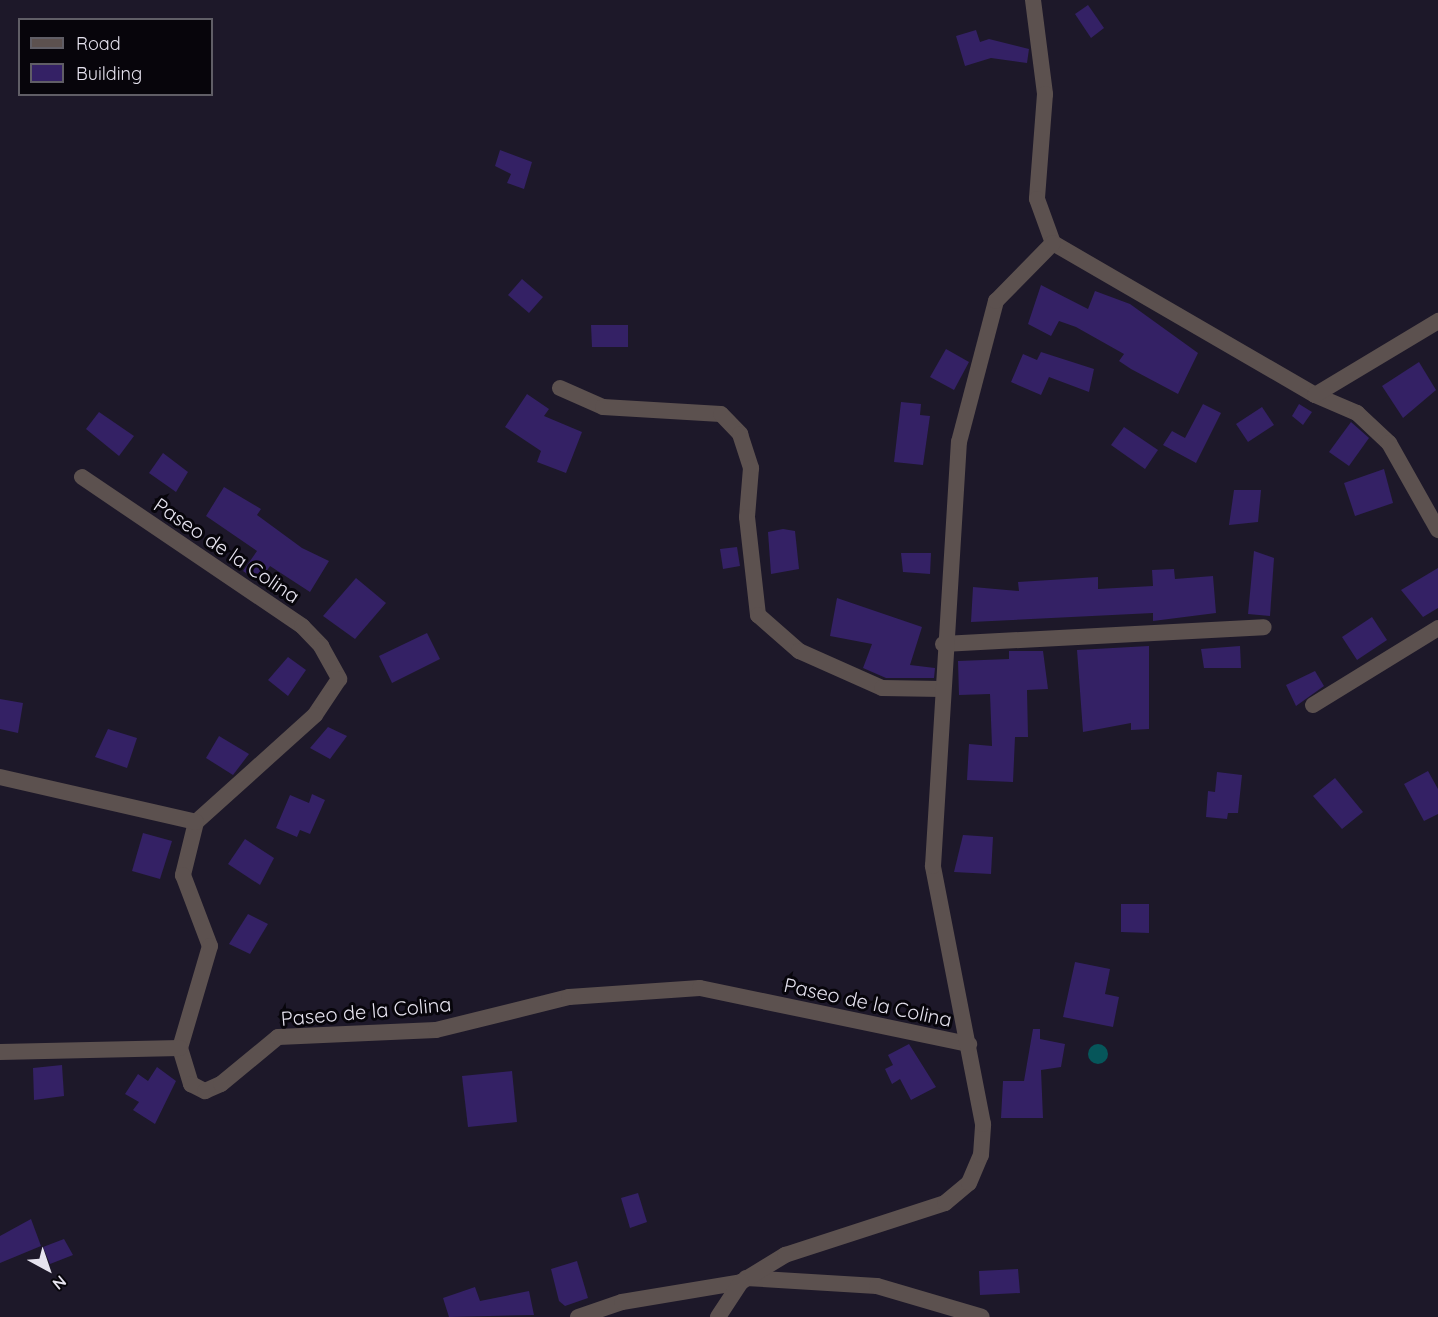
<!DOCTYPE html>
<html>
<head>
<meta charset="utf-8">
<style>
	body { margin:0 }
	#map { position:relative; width:1438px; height:1317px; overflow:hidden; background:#1d1829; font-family:Quicksand,sans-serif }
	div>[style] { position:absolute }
	.water>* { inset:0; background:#06565a }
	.round { border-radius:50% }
	.building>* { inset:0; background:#342165 }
	.minor>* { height:16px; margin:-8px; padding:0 8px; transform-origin:8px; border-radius:8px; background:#5c514f }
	span { translate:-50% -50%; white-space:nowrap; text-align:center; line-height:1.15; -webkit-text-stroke:6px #07050b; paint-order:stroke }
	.street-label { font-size:20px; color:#e6e3ef }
	.legend { position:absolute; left:18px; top:18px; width:195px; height:78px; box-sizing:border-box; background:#07050b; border:2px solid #605e66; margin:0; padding:8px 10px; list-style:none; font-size:18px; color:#e6e3ef }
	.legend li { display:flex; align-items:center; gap:12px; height:30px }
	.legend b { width:30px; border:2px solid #605e66 }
	.north { position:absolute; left:18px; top:1239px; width:60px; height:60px; -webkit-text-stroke:4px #07050b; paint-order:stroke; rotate:140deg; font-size:16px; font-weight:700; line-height:24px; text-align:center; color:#e6e3ef }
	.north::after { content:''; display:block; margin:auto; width:21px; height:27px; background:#e6e3ef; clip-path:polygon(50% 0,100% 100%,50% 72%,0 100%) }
</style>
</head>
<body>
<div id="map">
	<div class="water">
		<div class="round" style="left:1088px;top:1044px;width:20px;height:20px"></div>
	</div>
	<div class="building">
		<div style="clip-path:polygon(1088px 5px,1104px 28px,1091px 38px,1075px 14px)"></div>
		<div style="clip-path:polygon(976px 30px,980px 42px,989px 39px,1029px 49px,1027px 63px,991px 58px,965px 66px,956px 36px)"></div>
		<div style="clip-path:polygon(500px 150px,532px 162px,524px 189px,507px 183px,511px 174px,495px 166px)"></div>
		<div style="clip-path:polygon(522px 279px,543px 297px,529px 313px,508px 295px)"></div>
		<div style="clip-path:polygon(1041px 285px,1088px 309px,1095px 291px,1130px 304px,1198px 353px,1178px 394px,1131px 369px,1119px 361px,1124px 354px,1076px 327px,1059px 321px,1051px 336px,1028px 324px)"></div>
		<div style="clip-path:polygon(591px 325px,628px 325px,628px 347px,592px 347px)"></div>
		<div style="clip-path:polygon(946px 349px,969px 362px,954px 390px,930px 377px)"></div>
		<div style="clip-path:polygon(1041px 352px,1094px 369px,1089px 392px,1049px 377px,1041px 395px,1011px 382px,1023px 354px,1037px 360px)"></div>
		<div style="clip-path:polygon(1419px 362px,1436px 390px,1403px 418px,1382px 386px)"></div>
		<div style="clip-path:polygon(527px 394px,549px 409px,544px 416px,582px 432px,566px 473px,537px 462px,541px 451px,505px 427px)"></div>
		<div style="clip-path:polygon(901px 402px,921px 404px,920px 415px,930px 416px,923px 465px,894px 462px)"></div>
		<div style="clip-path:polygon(1203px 404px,1221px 413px,1196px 463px,1163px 445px,1172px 431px,1185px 438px)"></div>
		<div style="clip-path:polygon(1299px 404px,1312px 412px,1303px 425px,1292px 416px)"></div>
		<div style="clip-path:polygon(1262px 407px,1274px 425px,1248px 442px,1236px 424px)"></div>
		<div style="clip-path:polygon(99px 412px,134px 436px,119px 456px,86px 429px)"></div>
		<div style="clip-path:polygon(1351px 422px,1369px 438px,1349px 466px,1329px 452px)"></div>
		<div style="clip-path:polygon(1124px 427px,1158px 450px,1145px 469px,1111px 445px)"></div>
		<div style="clip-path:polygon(163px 453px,188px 472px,176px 492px,149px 473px)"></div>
		<div style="clip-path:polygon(1384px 469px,1393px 503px,1355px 516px,1344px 483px)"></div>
		<div style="clip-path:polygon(224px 487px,261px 509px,257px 515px,302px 548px,329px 561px,310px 592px,270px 566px,259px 582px,243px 571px,257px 551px,206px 516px)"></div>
		<div style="clip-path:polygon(1234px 490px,1261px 490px,1258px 522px,1229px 525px)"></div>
		<div style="clip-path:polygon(783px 529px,795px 531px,799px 569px,771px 574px,768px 532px)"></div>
		<div style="clip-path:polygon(737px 547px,740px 566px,723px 569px,720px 549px)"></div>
		<div style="clip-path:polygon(1254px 551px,1274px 558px,1270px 616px,1248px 614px)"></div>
		<div style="clip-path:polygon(901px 553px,931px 553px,930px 574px,903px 572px)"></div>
		<div style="clip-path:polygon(1438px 568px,1438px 608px,1423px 617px,1401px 590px)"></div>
		<div style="clip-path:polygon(1174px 569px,1175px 579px,1213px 576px,1216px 613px,1153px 621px,1153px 613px,971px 622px,973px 587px,1019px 591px,1018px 582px,1098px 577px,1098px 589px,1153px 586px,1152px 570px)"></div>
		<div style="clip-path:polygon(356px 578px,386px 603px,355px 639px,323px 616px)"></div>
		<div style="clip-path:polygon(837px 598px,922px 627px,910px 665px,935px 668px,934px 678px,886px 678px,863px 668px,872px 644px,830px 636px)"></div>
		<div style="clip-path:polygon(1372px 617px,1387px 640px,1357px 660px,1342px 637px)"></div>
		<div style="clip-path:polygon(427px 633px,440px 659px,392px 683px,379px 656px)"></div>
		<div style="clip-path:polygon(1149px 646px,1149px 729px,1131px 730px,1131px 723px,1083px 732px,1077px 650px)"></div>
		<div style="clip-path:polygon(1240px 646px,1241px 668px,1204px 668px,1201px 649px)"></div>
		<div style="clip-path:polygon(1009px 651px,1043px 651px,1048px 689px,1027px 690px,1028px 737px,1015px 737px,1013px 782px,967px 780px,969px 744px,992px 746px,990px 694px,959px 695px,958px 661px,1009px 659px)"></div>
		<div style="clip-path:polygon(288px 657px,306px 670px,288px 696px,268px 680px)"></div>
		<div style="clip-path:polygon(1315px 671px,1324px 686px,1296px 706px,1286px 685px)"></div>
		<div style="clip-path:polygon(0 699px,23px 703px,18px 733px,0 729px)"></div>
		<div style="clip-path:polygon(328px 727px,347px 736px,330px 759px,310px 748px)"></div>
		<div style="clip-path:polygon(108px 729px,137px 738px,127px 768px,95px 757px)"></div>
		<div style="clip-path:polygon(219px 736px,249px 754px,233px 775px,206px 758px)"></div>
		<div style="clip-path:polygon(1428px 771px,1438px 789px,1438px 814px,1424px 821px,1404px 784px)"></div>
		<div style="clip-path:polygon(1217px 772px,1242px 775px,1238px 813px,1228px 813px,1227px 819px,1206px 817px,1208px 791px,1215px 792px)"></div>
		<div style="clip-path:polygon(1335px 778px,1363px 812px,1342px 829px,1313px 796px)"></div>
		<div style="clip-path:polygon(312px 794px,325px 800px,310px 834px,300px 830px,297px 837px,276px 828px,290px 795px,309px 803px)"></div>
		<div style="clip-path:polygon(143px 833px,172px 841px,160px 879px,132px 871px)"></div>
		<div style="clip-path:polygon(963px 835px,993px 837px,991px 874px,954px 872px)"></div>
		<div style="clip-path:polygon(245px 839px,274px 858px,260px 885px,228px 864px)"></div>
		<div style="clip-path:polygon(1121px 904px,1149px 904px,1149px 933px,1121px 932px)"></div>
		<div style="clip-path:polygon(248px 914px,268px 924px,250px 954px,229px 944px)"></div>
		<div style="clip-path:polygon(1075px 962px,1110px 969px,1105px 994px,1119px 997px,1113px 1027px,1063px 1017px)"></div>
		<div style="clip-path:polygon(1033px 1029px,1040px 1029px,1040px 1039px,1065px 1044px,1061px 1067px,1041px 1070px,1043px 1118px,1001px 1118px,1003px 1081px,1024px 1081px)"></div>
		<div style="clip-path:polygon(909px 1044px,936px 1087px,911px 1100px,900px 1079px,892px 1084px,885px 1069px,893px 1065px,888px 1055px)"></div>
		<div style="clip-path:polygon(62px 1065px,64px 1096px,34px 1100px,33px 1068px)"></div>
		<div style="clip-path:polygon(157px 1067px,176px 1081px,155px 1124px,133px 1110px,139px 1102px,125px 1094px,138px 1074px,148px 1081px)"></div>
		<div style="clip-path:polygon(512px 1071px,517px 1122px,468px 1127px,462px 1076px)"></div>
		<div style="clip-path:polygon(638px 1193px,647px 1222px,630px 1228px,621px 1198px)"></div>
		<div style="clip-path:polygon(31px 1219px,41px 1246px,0 1263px,0 1236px)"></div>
		<div style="clip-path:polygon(64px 1239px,73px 1255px,50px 1264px,43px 1247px)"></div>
		<div style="clip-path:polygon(577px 1261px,588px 1298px,565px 1306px,559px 1301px,551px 1269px)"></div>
		<div style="clip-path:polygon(1018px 1269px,1020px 1293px,980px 1295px,979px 1271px)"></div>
		<div style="clip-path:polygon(475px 1287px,480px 1301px,529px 1291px,534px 1315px,449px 1317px,443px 1298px)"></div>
	</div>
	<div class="minor">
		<div style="left:1033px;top:0;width:95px;rotate:82.7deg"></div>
		<div style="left:1045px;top:94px;width:105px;rotate:94.4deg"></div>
		<div style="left:1037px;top:199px;width:47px;rotate:70deg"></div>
		<div style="left:1053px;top:243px;width:303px;rotate:30.1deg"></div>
		<div style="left:1315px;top:395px;width:46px;rotate:23.2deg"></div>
		<div style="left:1357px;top:413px;width:44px;rotate:43.2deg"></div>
		<div style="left:1389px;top:443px;width:100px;rotate:60.6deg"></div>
		<div style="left:560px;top:388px;width:47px;rotate:23.8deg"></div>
		<div style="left:603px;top:407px;width:118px;rotate:3.4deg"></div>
		<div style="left:721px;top:414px;width:28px;rotate:46deg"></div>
		<div style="left:740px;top:434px;width:36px;rotate:72deg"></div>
		<div style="left:751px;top:468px;width:49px;rotate:94.7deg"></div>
		<div style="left:747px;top:517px;width:99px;rotate:83.6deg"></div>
		<div style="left:758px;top:615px;width:55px;rotate:41.3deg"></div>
		<div style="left:799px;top:651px;width:91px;rotate:24deg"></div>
		<div style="left:882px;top:688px;width:60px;rotate:1deg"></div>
		<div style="left:1315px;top:395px;width:144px;rotate:-31deg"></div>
		<div style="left:82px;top:477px;width:266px;rotate:34.1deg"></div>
		<div style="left:302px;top:626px;width:28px;rotate:46deg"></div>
		<div style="left:321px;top:646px;width:38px;rotate:61deg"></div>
		<div style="left:339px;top:679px;width:43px;rotate:123.7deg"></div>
		<div style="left:315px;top:715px;width:160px;rotate:138deg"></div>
		<div style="left:196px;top:822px;width:55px;rotate:103.8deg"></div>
		<div style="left:183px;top:875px;width:76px;rotate:69.2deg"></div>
		<div style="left:210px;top:946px;width:106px;rotate:106.4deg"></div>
		<div style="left:180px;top:1048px;width:38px;rotate:73deg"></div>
		<div style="left:191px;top:1084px;width:16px;rotate:27deg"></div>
		<div style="left:205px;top:1091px;width:17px;rotate:-24deg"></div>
		<div style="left:221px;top:1084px;width:74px;rotate:-39.5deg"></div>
		<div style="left:278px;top:1037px;width:158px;rotate:-2.5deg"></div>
		<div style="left:436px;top:1030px;width:137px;rotate:-13.9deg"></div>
		<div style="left:569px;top:997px;width:131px;rotate:-3.9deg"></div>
		<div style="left:700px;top:988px;width:275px;rotate:11.8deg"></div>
		<div style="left:943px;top:644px;width:321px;rotate:-3deg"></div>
		<div style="left:1313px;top:705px;width:147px;rotate:-31.6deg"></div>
		<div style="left:0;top:777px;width:201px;rotate:12.9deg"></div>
		<div style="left:0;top:1052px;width:180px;rotate:-1.3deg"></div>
		<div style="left:746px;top:1278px;width:131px;rotate:3.5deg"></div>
		<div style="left:877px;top:1286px;width:109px;rotate:16.4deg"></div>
		<div style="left:578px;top:1317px;width:46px;rotate:-18.8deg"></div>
		<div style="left:622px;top:1302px;width:121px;rotate:-9.5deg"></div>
		<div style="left:741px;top:1282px;width:52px;rotate:-31.5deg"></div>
		<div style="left:785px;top:1255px;width:168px;rotate:-18deg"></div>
		<div style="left:945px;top:1203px;width:31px;rotate:-40deg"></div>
		<div style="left:969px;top:1183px;width:30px;rotate:-67deg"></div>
		<div style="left:981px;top:1155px;width:31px;rotate:-86deg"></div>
		<div style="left:983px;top:1124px;width:263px;rotate:-101deg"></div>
		<div style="left:933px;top:866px;width:425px;rotate:-86.5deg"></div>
		<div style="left:959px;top:442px;width:146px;rotate:-75.3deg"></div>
		<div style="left:996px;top:301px;width:81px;rotate:-45.5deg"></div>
		<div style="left:718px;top:1317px;width:42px;rotate:-56.7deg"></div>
	</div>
	<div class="street-label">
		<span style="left:227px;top:550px;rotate:34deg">Paseo de la Colina</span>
		<span style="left:868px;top:1002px;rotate:12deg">Paseo de la Colina</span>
		<span style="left:366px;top:1011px;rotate:-5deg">Paseo de la Colina</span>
	</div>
	<ul class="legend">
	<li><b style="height:8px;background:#5c514f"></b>Road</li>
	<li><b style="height:16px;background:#342165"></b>Building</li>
	</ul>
	<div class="north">N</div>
</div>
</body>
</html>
